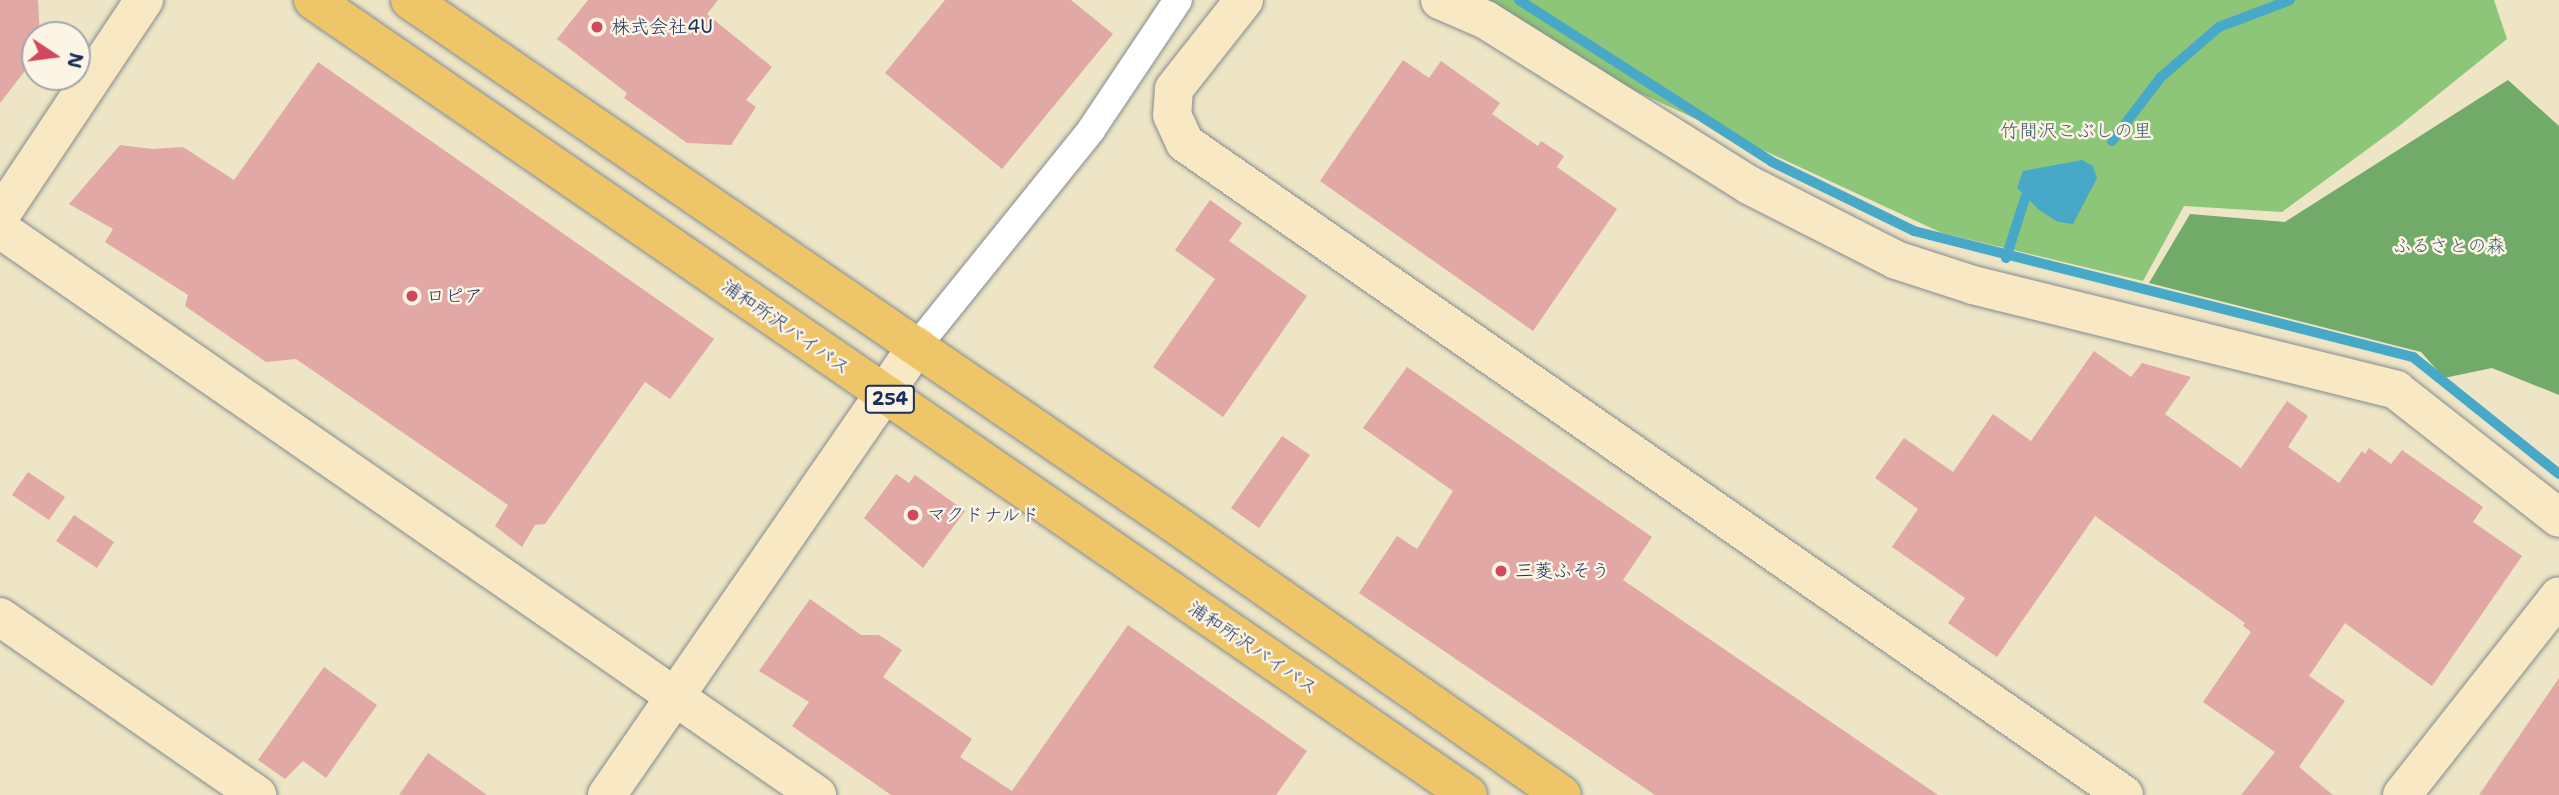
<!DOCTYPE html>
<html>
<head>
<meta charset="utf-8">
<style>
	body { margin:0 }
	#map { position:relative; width:2559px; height:795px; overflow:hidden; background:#ede5c5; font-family:"Shantell Sans","Klee One",sans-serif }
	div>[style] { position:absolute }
	.green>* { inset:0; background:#8dc679 }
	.forest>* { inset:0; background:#72ab69 }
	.water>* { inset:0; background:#47a9c7 }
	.stream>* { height:10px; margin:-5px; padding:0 5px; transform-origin:5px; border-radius:5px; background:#47a9c7 }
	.building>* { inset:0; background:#e1a8a6 }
	.roads { filter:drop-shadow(0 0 2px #848a92) drop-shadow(0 0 2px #848a92) }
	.street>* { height:28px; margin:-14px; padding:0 14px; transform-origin:14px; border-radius:14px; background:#fff }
	.secondary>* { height:38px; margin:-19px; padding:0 19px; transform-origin:19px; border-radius:19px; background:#f8e8c3 }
	.highway>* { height:38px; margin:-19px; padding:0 19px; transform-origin:19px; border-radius:19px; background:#eec569 }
	.dots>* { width:19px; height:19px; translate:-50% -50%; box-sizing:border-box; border:4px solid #fcf5e5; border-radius:50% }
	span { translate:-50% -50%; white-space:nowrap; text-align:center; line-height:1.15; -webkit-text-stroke:5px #fcf5e5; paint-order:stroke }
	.shield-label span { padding:2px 5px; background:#fcf5e5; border:2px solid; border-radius:5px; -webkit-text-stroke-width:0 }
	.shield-label { font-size:18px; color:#1b2f5e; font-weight:700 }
	.poi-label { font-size:19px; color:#1b2f5e }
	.left { translate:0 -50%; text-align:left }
	.park-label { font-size:19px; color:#3d5c66 }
	.street-label { font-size:19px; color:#1b2f5e }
	.north { position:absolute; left:21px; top:21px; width:70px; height:70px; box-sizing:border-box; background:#fcf5e5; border:2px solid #a2a6af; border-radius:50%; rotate:103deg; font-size:19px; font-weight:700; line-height:28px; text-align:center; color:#1b2f5e }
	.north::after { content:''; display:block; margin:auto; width:24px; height:32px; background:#d1495b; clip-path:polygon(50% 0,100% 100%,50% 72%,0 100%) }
</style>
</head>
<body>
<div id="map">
	<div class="green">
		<div style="clip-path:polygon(1439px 0,2494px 0,2507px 39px,2399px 126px,2282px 212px,2184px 206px,2143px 281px,1942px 233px)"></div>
	</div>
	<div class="forest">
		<div style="clip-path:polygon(2508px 80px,2559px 126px,2559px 395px,2492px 368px,2444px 378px,2421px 352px,2149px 283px,2190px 214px,2285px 222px)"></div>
	</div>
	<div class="water">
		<div style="clip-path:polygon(2082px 160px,2093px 166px,2097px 178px,2073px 224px,2058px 222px,2039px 210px,2017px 188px,2023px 171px)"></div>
	</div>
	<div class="stream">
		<div style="left:1519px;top:0;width:300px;rotate:32.6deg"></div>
		<div style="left:1772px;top:162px;width:158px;rotate:25.9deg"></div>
		<div style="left:1914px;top:231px;width:515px;rotate:14.17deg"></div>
		<div style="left:2413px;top:357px;width:187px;rotate:38.7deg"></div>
		<div style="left:2112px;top:141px;width:81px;rotate:-52.6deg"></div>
		<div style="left:2161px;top:77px;width:77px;rotate:-40.8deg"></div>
		<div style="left:2219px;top:27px;width:76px;rotate:-20.8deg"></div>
		<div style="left:2006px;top:258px;width:63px;rotate:-72.4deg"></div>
	</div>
	<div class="building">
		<div style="clip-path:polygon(0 0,38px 0,40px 35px,35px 35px,35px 58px,0 103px)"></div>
		<div style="clip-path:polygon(588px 0,718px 0,707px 14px,772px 67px,746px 100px,756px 107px,731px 145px,687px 143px,624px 98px,627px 93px,557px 39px)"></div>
		<div style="clip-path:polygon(945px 0,1071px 0,1113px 34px,1002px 169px,885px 73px)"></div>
		<div style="clip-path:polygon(1403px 60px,1429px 78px,1441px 61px,1500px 103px,1492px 114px,1538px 146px,1541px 141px,1564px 156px,1557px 167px,1617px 209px,1533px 331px,1320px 181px)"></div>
		<div style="clip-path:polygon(318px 62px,714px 339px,670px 399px,645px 382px,545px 524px,535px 525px,522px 547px,495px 526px,508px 505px,296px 359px,266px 362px,185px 306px,188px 295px,105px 242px,113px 229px,69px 204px,120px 145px,152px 149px,183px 147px,234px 180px)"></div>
		<div style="clip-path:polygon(1210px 200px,1242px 223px,1229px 241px,1307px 296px,1223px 417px,1153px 367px,1215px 279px,1175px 250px)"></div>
		<div style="clip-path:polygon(2094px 351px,2131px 377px,2142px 363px,2191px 377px,2165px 414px,2241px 468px,2287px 401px,2308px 416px,2288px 447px,2339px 483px,2362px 451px,2365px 454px,2369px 448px,2391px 464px,2402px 450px,2483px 507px,2473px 522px,2522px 556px,2432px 686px,2345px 623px,2309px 676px,2345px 701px,2299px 767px,2333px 795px,2241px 795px,2275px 752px,2203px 702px,2251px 632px,2243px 626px,2245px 623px,2095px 516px,1997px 657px,1948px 623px,1965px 598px,1892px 547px,1918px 509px,1875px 478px,1904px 438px,1953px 472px,1993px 414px,2031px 441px)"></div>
		<div style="clip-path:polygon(1407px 367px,1652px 537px,1623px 580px,1938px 795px,1655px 795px,1359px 593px,1397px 536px,1417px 549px,1453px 491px,1363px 428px)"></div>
		<div style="clip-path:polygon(1282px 436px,1310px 455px,1259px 528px,1231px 508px)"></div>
		<div style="clip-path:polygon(28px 472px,65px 497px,49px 520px,12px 495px)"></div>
		<div style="clip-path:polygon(896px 474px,909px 483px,915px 475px,965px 511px,923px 568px,864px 518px)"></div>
		<div style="clip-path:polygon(74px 515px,114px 542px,97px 568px,56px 541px)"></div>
		<div style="clip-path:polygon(810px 599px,861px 635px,879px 635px,902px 650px,883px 677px,972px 739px,960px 757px,1012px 791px,1128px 625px,1307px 751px,1276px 795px,891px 795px,792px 726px,809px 702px,759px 671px)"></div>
		<div style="clip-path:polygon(324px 667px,377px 705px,326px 778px,303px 761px,285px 779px,258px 760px)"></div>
		<div style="clip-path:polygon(2559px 678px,2559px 795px,2479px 795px)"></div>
		<div style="clip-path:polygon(428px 753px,487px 795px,399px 795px)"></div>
	</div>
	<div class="roads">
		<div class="street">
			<div style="left:917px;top:346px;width:277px;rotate:-51.1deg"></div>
			<div style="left:1091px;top:130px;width:156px;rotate:-56.2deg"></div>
		</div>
		<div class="secondary">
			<div style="left:1244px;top:0;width:113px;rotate:128.2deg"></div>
			<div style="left:1174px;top:89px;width:26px;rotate:94deg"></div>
			<div style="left:1172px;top:115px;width:31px;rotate:65deg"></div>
			<div style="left:1185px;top:143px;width:1143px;rotate:34.77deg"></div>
			<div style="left:1440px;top:0;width:50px;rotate:23.5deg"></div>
			<div style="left:1486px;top:20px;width:310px;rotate:32.1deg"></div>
			<div style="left:1749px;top:185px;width:165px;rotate:27deg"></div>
			<div style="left:1896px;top:260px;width:81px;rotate:18deg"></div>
			<div style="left:1973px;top:285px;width:436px;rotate:13.9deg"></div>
			<div style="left:2396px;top:390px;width:207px;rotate:38.1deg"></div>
			<div style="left:0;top:216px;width:260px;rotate:-56.3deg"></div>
			<div style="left:0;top:229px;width:994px;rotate:34.71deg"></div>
			<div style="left:0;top:617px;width:313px;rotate:34.7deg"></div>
			<div style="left:607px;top:795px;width:546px;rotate:-55.38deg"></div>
			<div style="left:2402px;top:795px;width:253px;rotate:-51.7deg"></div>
		</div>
		<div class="highway">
			<div style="left:313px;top:0;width:1402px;rotate:34.54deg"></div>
			<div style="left:410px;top:0;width:927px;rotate:34.41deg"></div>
			<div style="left:1175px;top:524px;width:472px;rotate:35deg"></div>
		</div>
	</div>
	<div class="dots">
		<div style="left:597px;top:27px;background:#d1495b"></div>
		<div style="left:412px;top:296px;background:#d1495b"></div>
		<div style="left:913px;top:515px;background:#d1495b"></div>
		<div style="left:1501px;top:571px;background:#d1495b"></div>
	</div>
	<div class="shield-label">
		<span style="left:890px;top:399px">254</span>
	</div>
	<div class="poi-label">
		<span class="left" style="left:611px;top:27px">株式会社4U</span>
		<span class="left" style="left:426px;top:296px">ロピア</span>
		<span class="left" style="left:927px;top:515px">マクドナルド</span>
		<span class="left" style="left:1515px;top:571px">三菱ふそう</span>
	</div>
	<div class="park-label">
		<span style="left:2076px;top:131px">竹間沢こぶしの里</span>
		<span style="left:2449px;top:246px">ふるさとの森</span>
	</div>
	<div class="street-label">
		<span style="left:786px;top:327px;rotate:35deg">浦和所沢バイパス</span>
		<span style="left:1253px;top:648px;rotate:34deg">浦和所沢バイパス</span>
	</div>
	<div class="north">N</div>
</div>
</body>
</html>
